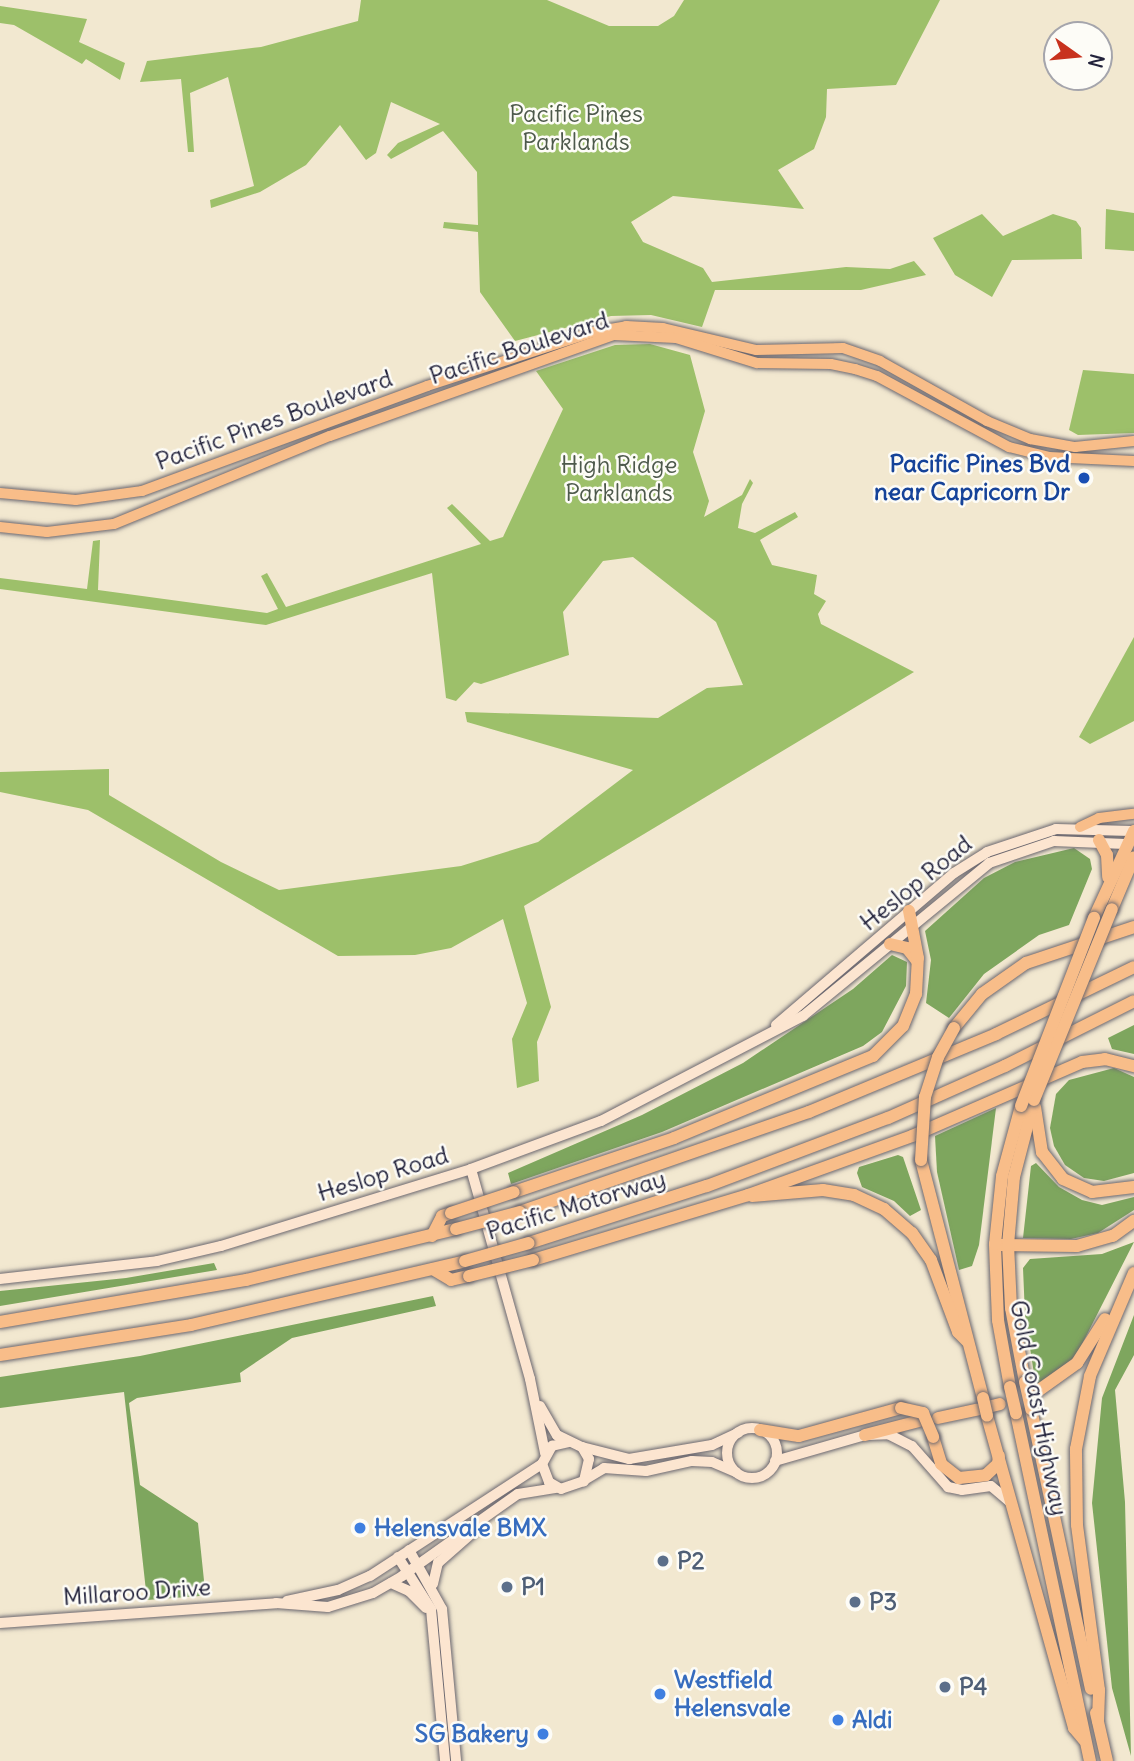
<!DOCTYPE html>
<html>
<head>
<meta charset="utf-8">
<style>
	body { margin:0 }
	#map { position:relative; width:1134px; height:1761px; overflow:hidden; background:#f2e8d0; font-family:Delius,sans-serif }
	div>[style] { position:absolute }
	.green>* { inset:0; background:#9dc06a }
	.forest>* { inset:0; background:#7ea65e }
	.roads { filter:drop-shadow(0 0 2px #6b676f) drop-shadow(0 0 2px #6b676f) }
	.secondary>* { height:10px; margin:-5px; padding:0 5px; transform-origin:5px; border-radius:5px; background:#fce5d0 }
	.secondary>.ring { margin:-5px; padding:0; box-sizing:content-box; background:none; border:10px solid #fce5d0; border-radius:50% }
	.primary>* { height:10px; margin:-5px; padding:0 5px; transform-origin:5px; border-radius:5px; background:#f8bd89 }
	.highway>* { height:12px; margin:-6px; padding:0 6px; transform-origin:6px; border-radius:6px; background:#f8bd89 }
	.bridges { filter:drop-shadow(0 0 2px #6b676f) drop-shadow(0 0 2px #6b676f) }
	.highway-bridge>* { height:12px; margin:-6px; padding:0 6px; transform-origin:6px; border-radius:6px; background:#f8bd89 }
	.dots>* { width:19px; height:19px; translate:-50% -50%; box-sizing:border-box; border:4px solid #fdfcf7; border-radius:50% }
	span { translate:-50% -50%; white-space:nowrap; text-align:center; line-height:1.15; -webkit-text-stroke:5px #fdfcf7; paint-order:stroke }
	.park-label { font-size:24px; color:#4d594b }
	.street-label { font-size:24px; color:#22223b }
	.transit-label { font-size:24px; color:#164399; font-weight:700 }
	.right { translate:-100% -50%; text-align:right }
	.shop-label { font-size:24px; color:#366cbe; font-weight:700 }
	.left { translate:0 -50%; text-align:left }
	.service-label { font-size:24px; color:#4e5e75; font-weight:700 }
	.north { position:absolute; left:1043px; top:21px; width:70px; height:70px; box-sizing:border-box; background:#fdfcf7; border:2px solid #a5a5ac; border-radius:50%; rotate:105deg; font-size:19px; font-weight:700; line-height:28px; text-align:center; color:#22223b }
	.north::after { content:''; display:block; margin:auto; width:24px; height:32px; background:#c8321e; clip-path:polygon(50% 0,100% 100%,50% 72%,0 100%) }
</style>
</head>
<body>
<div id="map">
	<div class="green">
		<div style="clip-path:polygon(361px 0,547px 0,609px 26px,658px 26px,674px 16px,684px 0,940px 0,896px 85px,827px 89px,826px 117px,814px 149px,778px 170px,804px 209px,673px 196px,631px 222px,643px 242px,703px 268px,712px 282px,846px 267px,890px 269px,914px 261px,926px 275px,861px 290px,715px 290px,702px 327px,651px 315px,611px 316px,515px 341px,480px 292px,478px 232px,443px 228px,444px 222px,478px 225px,477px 172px,443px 131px,391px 159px,387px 155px,398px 143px,440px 124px,391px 102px,376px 153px,366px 160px,340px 125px,306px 165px,260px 192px,211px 208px,210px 200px,254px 186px,228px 77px,190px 93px,194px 152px,188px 152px,181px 79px,140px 82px,147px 61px,261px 47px,358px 21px)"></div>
		<div style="clip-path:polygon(0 6px,87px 19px,79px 42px,125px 63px,120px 80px,86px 59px,82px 64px,14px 25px,0 23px)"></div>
		<div style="clip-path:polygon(1106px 209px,1134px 213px,1134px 251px,1105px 249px)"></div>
		<div style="clip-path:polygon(982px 214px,1003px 236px,1053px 214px,1076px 221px,1081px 228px,1082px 259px,1012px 260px,992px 297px,955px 275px,933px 238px)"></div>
		<div style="clip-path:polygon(650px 344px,690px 355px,705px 411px,693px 452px,709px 501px,704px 517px,742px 495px,750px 479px,753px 483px,742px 504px,738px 528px,755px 533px,795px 512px,798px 517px,760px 540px,772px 565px,817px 575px,814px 594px,826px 601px,818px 614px,821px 624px,914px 672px,524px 906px,551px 1007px,537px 1042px,539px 1081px,517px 1088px,512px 1039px,527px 1003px,503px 919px,451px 948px,415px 955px,338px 956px,88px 810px,0 792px,0 772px,109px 769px,109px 795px,221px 862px,279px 890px,461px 866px,538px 842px,633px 770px,467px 722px,465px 712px,658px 718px,707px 688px,743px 685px,716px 622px,633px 557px,603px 561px,563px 612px,569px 655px,481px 684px,474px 682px,456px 701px,446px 698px,432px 573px,266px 625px,0 589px,0 578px,87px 589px,93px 541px,100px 540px,98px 590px,267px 613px,278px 609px,261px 576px,267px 573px,286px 607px,481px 544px,447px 508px,452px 504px,490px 541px,503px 537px,563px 409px,536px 371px,615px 345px)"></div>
		<div style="clip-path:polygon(1083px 370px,1134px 374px,1134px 433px,1078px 435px,1069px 430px)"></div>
		<div style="clip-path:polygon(1134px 637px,1134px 721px,1090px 744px,1079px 737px)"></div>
	</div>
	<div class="forest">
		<div style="clip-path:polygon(1074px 848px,1090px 859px,1092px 869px,1069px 925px,1039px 935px,984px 974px,949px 1018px,926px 1003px,931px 960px,925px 931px,984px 878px,1015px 862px)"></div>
		<div style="clip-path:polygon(892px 955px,907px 962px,906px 986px,882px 1032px,863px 1046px,662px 1132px,511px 1184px,508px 1173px,642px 1115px,743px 1063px,853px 989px)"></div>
		<div style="clip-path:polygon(1134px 1025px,1134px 1054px,1112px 1049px,1108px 1038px)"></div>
		<div style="clip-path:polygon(1114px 1068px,1134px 1077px,1134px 1173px,1104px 1181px,1084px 1178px,1065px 1165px,1054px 1146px,1050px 1128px,1056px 1094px,1069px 1080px)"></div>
		<div style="clip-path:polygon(996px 1108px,979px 1245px,972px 1266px,959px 1270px,937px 1172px,935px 1136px)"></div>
		<div style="clip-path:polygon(898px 1155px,903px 1157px,921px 1210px,910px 1216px,894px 1201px,862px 1187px,857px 1173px,859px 1167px)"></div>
		<div style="clip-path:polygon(1036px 1163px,1059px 1187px,1082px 1200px,1102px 1205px,1134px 1197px,1134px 1210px,1098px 1233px,1071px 1239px,1023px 1238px,1031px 1166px)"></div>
		<div style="clip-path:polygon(1134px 1242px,1076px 1356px,1036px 1387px,1025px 1315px,1023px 1268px,1030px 1259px,1102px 1254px)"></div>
		<div style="clip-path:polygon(214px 1263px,217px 1270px,0 1306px,0 1291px,126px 1278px)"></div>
		<div style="clip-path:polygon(433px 1296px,436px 1306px,292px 1338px,240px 1373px,241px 1382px,137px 1398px,129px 1403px,140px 1485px,198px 1523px,205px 1590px,200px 1596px,147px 1600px,124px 1392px,0 1408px,0 1377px,140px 1356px)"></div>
		<div style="clip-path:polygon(1134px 1315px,1134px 1355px,1115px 1390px,1125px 1502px,1131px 1756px,1112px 1688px,1092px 1503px,1102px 1398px)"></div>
	</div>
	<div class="roads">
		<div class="secondary">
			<div style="left:776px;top:1025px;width:234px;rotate:-40.5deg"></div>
			<div style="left:954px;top:873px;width:39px;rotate:-32deg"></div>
			<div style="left:987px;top:852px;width:73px;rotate:-18.4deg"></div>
			<div style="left:1056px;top:829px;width:75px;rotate:1.5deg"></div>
			<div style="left:471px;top:1169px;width:218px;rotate:74.3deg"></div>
			<div style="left:530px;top:1379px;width:76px;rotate:78.5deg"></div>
			<div style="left:0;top:1279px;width:158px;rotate:-6.5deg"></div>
			<div style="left:157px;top:1261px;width:66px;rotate:-13.2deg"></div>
			<div style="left:221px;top:1246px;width:262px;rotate:-17.1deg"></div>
			<div style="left:471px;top:1169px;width:139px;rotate:-20.3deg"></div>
			<div style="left:601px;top:1121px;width:228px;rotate:-27.5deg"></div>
			<div style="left:803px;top:1016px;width:241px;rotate:-39.4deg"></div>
			<div style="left:989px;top:863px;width:69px;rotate:-18.7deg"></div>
			<div style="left:1054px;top:841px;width:71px;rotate:2.4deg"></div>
			<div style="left:540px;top:1406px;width:34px;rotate:60deg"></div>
			<div style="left:557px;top:1435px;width:28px;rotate:26deg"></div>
			<div style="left:582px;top:1447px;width:14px;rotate:60deg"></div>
			<div style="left:589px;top:1459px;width:23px;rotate:103deg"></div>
			<div style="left:584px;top:1481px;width:24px;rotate:161deg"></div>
			<div style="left:561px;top:1489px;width:14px;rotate:-150deg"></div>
			<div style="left:549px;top:1482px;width:19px;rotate:-111deg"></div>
			<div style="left:542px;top:1464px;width:21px;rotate:-61deg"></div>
			<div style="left:552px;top:1446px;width:18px;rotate:-13deg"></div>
			<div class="ring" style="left:727px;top:1428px;width:40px;height:40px"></div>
			<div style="left:582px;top:1447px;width:49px;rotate:14.3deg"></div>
			<div style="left:629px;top:1459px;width:84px;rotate:-9.6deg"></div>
			<div style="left:712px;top:1445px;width:29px;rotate:-25deg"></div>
			<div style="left:775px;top:1461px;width:94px;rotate:-16.1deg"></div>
			<div style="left:865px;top:1435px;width:23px;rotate:-2deg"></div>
			<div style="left:888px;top:1434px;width:27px;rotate:27deg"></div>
			<div style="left:912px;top:1446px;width:55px;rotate:48.7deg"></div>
			<div style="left:948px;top:1487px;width:14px;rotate:12deg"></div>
			<div style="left:962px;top:1490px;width:29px;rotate:-8deg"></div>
			<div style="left:991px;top:1486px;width:25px;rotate:40deg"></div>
			<div style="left:586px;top:1479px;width:21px;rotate:-31deg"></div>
			<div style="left:604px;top:1468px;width:42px;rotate:4.1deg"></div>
			<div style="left:646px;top:1471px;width:47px;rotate:-12.3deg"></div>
			<div style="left:692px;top:1461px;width:20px;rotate:3deg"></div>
			<div style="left:712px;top:1462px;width:26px;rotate:23deg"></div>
			<div style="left:409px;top:1550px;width:68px;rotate:60.8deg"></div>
			<div style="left:442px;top:1609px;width:153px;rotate:84.7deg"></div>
			<div style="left:398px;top:1557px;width:62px;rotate:57.6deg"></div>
			<div style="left:431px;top:1609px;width:153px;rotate:84.7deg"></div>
			<div style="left:391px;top:1583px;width:20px;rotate:24deg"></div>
			<div style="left:409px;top:1591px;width:24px;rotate:45deg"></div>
			<div style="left:433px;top:1584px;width:22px;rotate:-77deg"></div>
			<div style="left:438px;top:1563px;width:56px;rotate:-41.4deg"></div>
			<div style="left:287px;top:1601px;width:52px;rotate:-12.2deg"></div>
			<div style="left:338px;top:1590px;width:35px;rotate:-24deg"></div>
			<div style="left:370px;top:1576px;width:205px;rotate:-33.1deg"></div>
			<div style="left:0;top:1623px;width:277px;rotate:-4.1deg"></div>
			<div style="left:276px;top:1603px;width:52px;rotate:4.4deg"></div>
			<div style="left:328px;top:1607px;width:47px;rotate:-17.3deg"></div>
			<div style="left:373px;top:1593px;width:34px;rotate:-30deg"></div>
			<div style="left:402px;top:1576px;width:142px;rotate:-35.3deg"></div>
			<div style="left:518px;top:1494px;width:39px;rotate:-9deg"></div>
		</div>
		<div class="primary">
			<div style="left:0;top:493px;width:76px;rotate:5.3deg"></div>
			<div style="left:76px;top:500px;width:67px;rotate:-7.8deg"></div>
			<div style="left:142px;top:491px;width:304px;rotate:-20.2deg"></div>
			<div style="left:427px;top:386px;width:175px;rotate:-18deg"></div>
			<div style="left:593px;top:332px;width:34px;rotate:-10deg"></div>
			<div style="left:626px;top:326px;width:37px;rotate:3deg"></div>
			<div style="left:663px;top:328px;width:96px;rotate:13.3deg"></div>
			<div style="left:756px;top:350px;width:87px;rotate:-1.3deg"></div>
			<div style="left:843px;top:348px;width:39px;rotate:19deg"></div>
			<div style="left:880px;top:361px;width:123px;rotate:29.3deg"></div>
			<div style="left:987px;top:421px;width:47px;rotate:22.7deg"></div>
			<div style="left:1030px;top:439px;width:46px;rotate:10.1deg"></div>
			<div style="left:1075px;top:447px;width:59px;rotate:-5.8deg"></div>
			<div style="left:0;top:527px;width:47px;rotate:6.1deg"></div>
			<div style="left:47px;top:532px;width:67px;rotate:-6.8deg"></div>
			<div style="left:114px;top:524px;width:233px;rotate:-22.2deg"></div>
			<div style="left:330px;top:436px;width:301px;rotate:-19.6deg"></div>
			<div style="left:614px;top:335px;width:62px;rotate:2.8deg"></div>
			<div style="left:676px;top:338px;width:85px;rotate:17.2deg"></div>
			<div style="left:757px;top:363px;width:74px;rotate:0.8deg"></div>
			<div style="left:831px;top:364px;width:25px;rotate:12deg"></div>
			<div style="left:855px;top:369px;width:23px;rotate:18deg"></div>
			<div style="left:877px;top:376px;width:150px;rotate:28.3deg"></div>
			<div style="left:1009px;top:447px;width:41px;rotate:14deg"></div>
			<div style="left:1049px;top:457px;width:85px;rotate:2.7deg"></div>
			<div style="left:1080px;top:827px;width:21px;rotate:-25deg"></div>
			<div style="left:1099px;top:818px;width:35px;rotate:-7deg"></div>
		</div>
		<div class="highway">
			<div style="left:1099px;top:840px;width:17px;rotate:62deg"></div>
			<div style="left:1107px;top:855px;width:22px;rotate:87deg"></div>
			<div style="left:1112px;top:909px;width:56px;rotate:-67.1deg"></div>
			<div style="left:1094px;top:918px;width:96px;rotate:-65.3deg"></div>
			<div style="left:890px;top:944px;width:17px;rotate:13deg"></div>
			<div style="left:907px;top:948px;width:16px;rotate:52deg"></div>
			<div style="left:954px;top:1028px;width:44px;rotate:-50.5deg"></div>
			<div style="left:982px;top:994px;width:54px;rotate:-35.2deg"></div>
			<div style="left:1026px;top:963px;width:114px;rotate:-18.4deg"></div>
			<div style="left:1035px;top:1107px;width:46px;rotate:81.2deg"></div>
			<div style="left:1042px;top:1152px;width:34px;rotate:52deg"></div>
			<div style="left:1063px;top:1179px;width:32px;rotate:24deg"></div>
			<div style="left:1092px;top:1192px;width:42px;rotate:-6.8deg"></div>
			<div style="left:921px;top:1160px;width:246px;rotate:75.4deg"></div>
			<div style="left:514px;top:1192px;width:169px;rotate:-18.6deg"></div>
			<div style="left:674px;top:1138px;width:215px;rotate:-22.4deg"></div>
			<div style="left:873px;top:1056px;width:42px;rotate:-45deg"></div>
			<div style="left:903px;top:1026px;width:35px;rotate:-68deg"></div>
			<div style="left:916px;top:994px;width:36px;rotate:-87deg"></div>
			<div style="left:918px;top:958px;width:48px;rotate:-100.8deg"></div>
			<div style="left:752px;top:1196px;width:71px;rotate:-4.8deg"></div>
			<div style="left:823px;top:1190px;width:31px;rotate:9deg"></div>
			<div style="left:854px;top:1195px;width:33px;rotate:25deg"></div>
			<div style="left:884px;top:1209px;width:37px;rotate:41deg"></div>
			<div style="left:912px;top:1233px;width:33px;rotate:55deg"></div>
			<div style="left:931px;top:1260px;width:77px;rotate:69.4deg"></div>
			<div style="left:958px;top:1332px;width:13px;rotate:45deg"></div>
			<div style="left:520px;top:1212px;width:306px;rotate:-19.1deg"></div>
			<div style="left:809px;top:1112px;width:203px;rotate:-22.6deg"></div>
			<div style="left:996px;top:1034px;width:153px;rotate:-25.9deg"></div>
			<div style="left:432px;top:1236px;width:22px;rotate:-63deg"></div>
			<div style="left:442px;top:1216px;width:9px;rotate:-18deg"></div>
			<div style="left:529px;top:1243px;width:187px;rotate:-17.8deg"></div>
			<div style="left:707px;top:1186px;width:193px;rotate:-20.6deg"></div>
			<div style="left:888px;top:1118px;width:128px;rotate:-24deg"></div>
			<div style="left:1005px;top:1066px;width:144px;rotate:-26.7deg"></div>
			<div style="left:1001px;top:1245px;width:76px;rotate:0.8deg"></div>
			<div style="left:1077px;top:1246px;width:37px;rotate:-16deg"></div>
			<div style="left:1113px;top:1236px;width:26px;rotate:-36deg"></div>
			<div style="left:533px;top:1260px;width:225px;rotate:-16.8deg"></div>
			<div style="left:748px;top:1195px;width:174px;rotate:-19.8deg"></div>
			<div style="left:912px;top:1136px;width:185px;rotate:-23.5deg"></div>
			<div style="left:1082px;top:1062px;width:23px;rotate:-7deg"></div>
			<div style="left:1105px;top:1059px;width:30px;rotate:14deg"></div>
			<div style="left:433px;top:1269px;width:21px;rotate:31deg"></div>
			<div style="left:451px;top:1280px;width:18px;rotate:-13deg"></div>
			<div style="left:0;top:1322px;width:250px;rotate:-9.7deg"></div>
			<div style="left:246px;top:1280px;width:216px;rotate:-13.7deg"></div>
			<div style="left:0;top:1355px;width:193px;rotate:-8.9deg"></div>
			<div style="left:191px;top:1325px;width:281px;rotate:-13.1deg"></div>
			<div style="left:1025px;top:1382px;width:75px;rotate:-100.7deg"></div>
			<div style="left:1011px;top:1308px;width:63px;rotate:-92.7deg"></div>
			<div style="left:1008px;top:1245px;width:68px;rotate:-85deg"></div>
			<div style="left:1014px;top:1177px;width:80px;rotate:-75.4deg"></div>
			<div style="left:1010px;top:1387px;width:68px;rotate:-100.2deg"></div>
			<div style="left:998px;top:1320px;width:76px;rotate:-92.3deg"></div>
			<div style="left:995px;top:1244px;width:68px;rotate:-84.1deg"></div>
			<div style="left:1002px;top:1176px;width:73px;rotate:-74.8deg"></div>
			<div style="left:1035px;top:1393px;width:52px;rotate:-35.5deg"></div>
			<div style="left:1077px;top:1363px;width:52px;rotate:-57.5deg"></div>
			<div style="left:992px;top:1406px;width:8px;rotate:-14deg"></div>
			<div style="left:1031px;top:1409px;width:286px;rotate:77.9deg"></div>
			<div style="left:1016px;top:1413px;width:356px;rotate:78deg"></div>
			<div style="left:987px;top:1416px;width:324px;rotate:74.4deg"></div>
			<div style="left:1074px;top:1728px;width:16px;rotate:50deg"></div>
			<div style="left:938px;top:1418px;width:40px;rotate:-12deg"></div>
			<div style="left:760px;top:1430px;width:39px;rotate:9deg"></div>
			<div style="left:799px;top:1436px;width:106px;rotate:-15.4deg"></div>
			<div style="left:865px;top:1435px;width:56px;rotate:-14.5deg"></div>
			<div style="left:933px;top:1437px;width:28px;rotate:73deg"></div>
			<div style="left:941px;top:1464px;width:23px;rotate:38deg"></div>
			<div style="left:959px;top:1478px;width:27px;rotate:-6deg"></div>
			<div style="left:986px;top:1475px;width:16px;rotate:-43deg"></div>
			<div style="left:998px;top:1464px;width:8px;rotate:-83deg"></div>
			<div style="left:1096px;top:1713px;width:49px;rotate:77.1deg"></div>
			<div style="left:1098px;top:1721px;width:31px;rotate:-88deg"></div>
			<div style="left:1099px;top:1690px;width:166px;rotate:-97.6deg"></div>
			<div style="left:1077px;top:1525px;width:76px;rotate:-90.8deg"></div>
			<div style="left:1076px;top:1449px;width:74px;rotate:-79.1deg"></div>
			<div style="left:1090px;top:1376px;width:112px;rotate:-66.9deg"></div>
		</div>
	</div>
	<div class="bridges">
		<div class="highway-bridge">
			<div style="left:1034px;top:1100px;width:206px;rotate:-67.8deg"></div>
			<div style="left:1021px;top:1106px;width:202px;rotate:-68.8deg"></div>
			<div style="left:921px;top:1160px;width:63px;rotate:-86.4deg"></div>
			<div style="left:925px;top:1097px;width:42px;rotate:-72deg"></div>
			<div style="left:938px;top:1057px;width:33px;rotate:-61deg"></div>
			<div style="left:451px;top:1213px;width:66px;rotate:-18.4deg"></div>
			<div style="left:456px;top:1229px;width:66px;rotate:-14.9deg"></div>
			<div style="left:465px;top:1261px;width:66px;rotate:-15.7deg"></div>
			<div style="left:469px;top:1276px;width:66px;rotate:-14deg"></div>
			<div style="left:1025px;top:1382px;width:28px;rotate:77deg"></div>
			<div style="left:1010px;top:1387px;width:27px;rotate:77deg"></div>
			<div style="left:983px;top:1398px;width:18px;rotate:77deg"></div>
			<div style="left:901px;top:1408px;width:23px;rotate:13deg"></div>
			<div style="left:923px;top:1413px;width:26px;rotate:67deg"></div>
		</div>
	</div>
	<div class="dots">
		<div style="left:1084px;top:478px;background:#1a4fb4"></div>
		<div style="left:360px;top:1528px;background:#3f7fe0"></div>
		<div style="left:663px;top:1561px;background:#5c6f8a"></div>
		<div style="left:507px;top:1587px;background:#5c6f8a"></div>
		<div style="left:855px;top:1602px;background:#5c6f8a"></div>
		<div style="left:945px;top:1687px;background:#5c6f8a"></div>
		<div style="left:660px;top:1694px;background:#3f7fe0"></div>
		<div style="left:838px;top:1720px;background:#3f7fe0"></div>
		<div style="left:543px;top:1734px;background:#3f7fe0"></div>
	</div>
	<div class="park-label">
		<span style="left:576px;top:128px">Pacific Pines<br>Parklands</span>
		<span style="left:619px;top:479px">High Ridge<br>Parklands</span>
	</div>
	<div class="street-label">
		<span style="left:519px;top:348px;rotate:-18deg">Pacific Boulevard</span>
		<span style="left:274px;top:420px;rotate:-20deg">Pacific Pines Boulevard</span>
		<span style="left:916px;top:883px;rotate:-39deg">Heslop Road</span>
		<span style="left:383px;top:1174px;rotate:-17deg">Heslop Road</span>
		<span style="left:576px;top:1205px;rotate:-17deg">Pacific Motorway</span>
		<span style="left:1039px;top:1408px;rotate:79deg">Gold Coast Highway</span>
		<span style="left:137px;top:1592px;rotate:-4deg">Millaroo Drive</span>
	</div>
	<div class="transit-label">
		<span class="right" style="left:1070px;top:478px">Pacific Pines Bvd<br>near Capricorn Dr</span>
	</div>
	<div class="shop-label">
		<span class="left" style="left:374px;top:1528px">Helensvale BMX</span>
		<span class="left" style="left:674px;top:1694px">Westfield<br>Helensvale</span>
		<span class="left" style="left:852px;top:1720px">Aldi</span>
		<span class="right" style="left:529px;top:1734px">SG Bakery</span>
	</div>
	<div class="service-label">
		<span class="left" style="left:677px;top:1561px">P2</span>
		<span class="left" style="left:521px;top:1587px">P1</span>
		<span class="left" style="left:869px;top:1602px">P3</span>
		<span class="left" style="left:959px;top:1687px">P4</span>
	</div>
	<div class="north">N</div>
</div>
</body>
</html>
